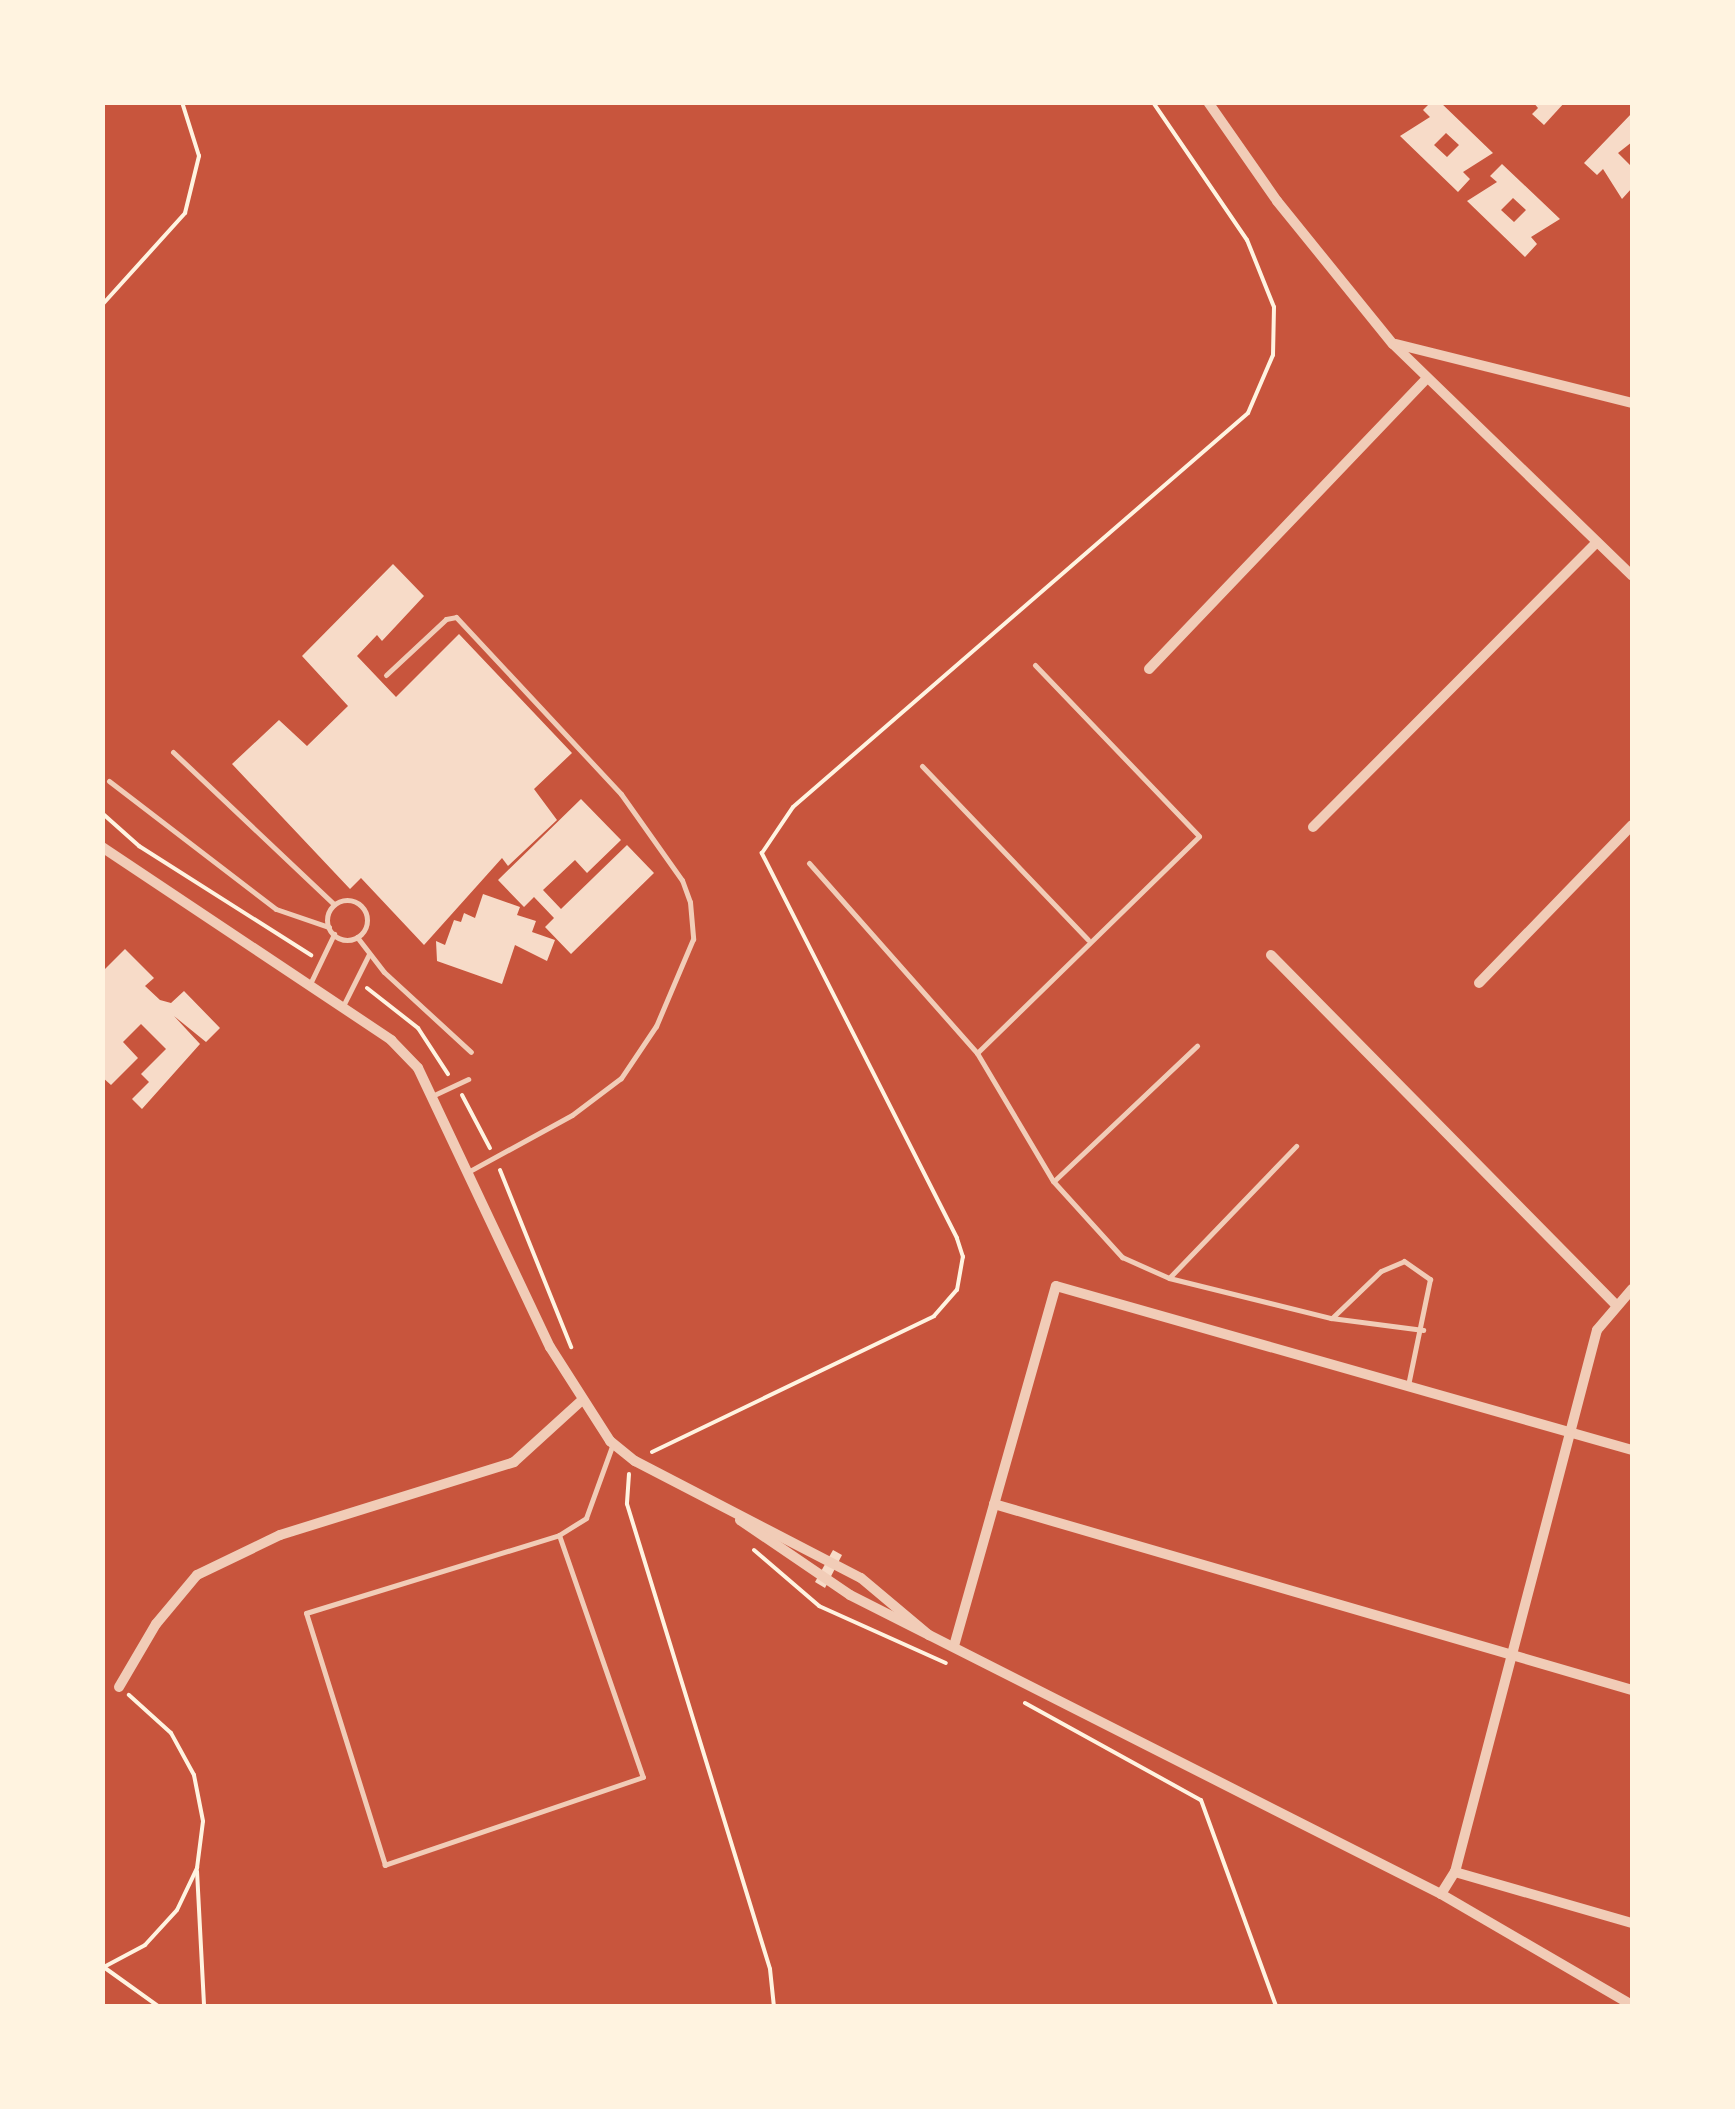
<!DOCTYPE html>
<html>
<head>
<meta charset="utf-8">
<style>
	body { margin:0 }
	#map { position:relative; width:1735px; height:2109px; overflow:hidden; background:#c8553d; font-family:"Golos Text",sans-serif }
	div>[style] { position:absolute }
	.building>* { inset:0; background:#f7dbc8 }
	.path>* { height:4px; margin:-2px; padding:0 2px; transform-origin:2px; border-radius:2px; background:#fff3e0 }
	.service>* { height:5px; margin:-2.5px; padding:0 2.5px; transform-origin:2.5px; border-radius:2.5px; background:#f1ccb7 }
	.service>.ring { margin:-2.5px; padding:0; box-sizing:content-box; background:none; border:5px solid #f1ccb7; border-radius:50% }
	.minor>* { height:10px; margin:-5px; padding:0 5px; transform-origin:5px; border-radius:5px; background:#f1ccb7 }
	span { translate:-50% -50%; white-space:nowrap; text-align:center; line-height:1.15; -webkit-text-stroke:8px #fff3e0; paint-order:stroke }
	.frame { position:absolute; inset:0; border:105px solid #fff3e0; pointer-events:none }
</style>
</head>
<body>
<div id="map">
	<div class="building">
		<div style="clip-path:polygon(evenodd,1431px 102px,1440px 102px,1493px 153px,1463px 172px,1470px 179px,1458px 192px,1400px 136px,1430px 117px,1423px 110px,1431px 102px,1446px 133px,1459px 145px,1447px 157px,1434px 145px,1446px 133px)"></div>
		<div style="clip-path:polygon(1533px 102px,1565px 102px,1544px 125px,1532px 114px,1538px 108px)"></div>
		<div style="clip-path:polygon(1632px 113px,1632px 142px,1618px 153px,1632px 167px,1632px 188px,1622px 199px,1603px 169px,1597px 175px,1584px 163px)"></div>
		<div style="clip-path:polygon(evenodd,1502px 164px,1560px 219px,1531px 237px,1537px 244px,1525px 257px,1467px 201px,1497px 182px,1490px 176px,1502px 164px,1513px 198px,1526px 210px,1514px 222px,1501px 210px,1513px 198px)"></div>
		<div style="clip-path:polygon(393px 564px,424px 596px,382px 641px,377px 635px,357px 656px,396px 697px,459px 634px,572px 753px,534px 789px,557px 820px,508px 866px,502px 858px,424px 945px,361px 878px,350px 889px,232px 764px,279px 720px,307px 746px,348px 706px,302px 656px)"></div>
		<div style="clip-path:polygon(581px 799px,621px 840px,587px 873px,575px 860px,543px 890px,561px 909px,627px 845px,654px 873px,571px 954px,545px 927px,554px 918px,534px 897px,524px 907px,498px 880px)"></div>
		<div style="clip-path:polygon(483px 894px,520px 907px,517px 915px,536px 921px,532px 932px,555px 940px,547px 961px,515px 945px,502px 984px,437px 961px,436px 941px,445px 945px,454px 920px,461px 922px,464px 913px,475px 918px)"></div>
		<div style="clip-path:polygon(125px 949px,154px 978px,145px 986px,160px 1000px,171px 1003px,184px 991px,220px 1028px,206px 1042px,174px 1016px,200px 1044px,142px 1109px,132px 1099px,149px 1082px,141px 1074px,166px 1049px,141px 1024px,123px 1042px,138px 1058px,111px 1085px,102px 1077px,102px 972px)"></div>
		<div style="clip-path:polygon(833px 1550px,842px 1555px,825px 1588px,815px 1582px)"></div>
	</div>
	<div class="path">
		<div style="left:102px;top:305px;width:124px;rotate:-47.9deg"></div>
		<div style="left:185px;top:213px;width:59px;rotate:-76.2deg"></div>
		<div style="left:199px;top:156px;width:57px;rotate:-107.5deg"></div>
		<div style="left:102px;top:813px;width:50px;rotate:41.7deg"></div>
		<div style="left:139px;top:846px;width:204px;rotate:32.4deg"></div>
		<div style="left:367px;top:988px;width:65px;rotate:38.1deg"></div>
		<div style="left:418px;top:1028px;width:55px;rotate:56.9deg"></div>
		<div style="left:462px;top:1095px;width:60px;rotate:62.2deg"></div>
		<div style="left:500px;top:1170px;width:191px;rotate:68.1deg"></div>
		<div style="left:652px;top:1452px;width:313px;rotate:-25.7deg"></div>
		<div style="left:934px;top:1316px;width:35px;rotate:-49deg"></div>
		<div style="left:957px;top:1290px;width:34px;rotate:-80deg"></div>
		<div style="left:963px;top:1257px;width:20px;rotate:-108deg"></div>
		<div style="left:957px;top:1238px;width:432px;rotate:-116.9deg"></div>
		<div style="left:762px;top:853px;width:55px;rotate:-56deg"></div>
		<div style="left:793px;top:807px;width:602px;rotate:-40.89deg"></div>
		<div style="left:1248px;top:413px;width:63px;rotate:-66.7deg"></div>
		<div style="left:1273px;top:355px;width:48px;rotate:-88.8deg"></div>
		<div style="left:1274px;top:307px;width:72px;rotate:-111.9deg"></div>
		<div style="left:1247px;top:240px;width:167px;rotate:-124.3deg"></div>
		<div style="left:629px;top:1474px;width:30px;rotate:94deg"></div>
		<div style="left:627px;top:1504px;width:486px;rotate:72.9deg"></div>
		<div style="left:770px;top:1969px;width:37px;rotate:84deg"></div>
		<div style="left:754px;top:1550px;width:86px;rotate:40.7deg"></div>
		<div style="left:819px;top:1606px;width:139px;rotate:24.2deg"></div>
		<div style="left:1025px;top:1703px;width:201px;rotate:28.9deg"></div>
		<div style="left:1201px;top:1800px;width:219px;rotate:70deg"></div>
		<div style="left:197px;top:1871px;width:135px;rotate:87deg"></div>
		<div style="left:102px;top:1968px;width:49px;rotate:-28.1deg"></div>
		<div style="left:145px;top:1945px;width:47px;rotate:-47.6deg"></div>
		<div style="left:177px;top:1910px;width:47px;rotate:-64.5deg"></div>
		<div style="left:197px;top:1868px;width:47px;rotate:-82.7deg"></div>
		<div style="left:203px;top:1821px;width:47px;rotate:-101.1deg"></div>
		<div style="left:194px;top:1775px;width:48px;rotate:-118.7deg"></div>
		<div style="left:171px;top:1733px;width:57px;rotate:-137.9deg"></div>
		<div style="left:105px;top:1968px;width:65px;rotate:35.6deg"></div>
	</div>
	<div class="service">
		<div style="left:386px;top:675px;width:82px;rotate:-43deg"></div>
		<div style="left:446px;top:619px;width:10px;rotate:-11deg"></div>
		<div style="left:456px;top:617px;width:242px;rotate:47deg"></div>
		<div style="left:621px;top:794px;width:105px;rotate:54.7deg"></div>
		<div style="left:682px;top:880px;width:23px;rotate:70deg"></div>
		<div style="left:690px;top:902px;width:37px;rotate:85deg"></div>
		<div style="left:693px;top:939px;width:95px;rotate:113deg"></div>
		<div style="left:656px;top:1026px;width:63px;rotate:123.9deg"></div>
		<div style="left:621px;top:1078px;width:61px;rotate:142.9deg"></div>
		<div style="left:572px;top:1115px;width:119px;rotate:151.3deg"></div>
		<div style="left:173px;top:752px;width:221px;rotate:43.4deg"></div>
		<div style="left:922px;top:766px;width:240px;rotate:46.3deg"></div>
		<div style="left:109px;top:781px;width:210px;rotate:37.5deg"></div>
		<div style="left:276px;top:909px;width:56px;rotate:18.8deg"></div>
		<div style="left:809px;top:863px;width:254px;rotate:48.5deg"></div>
		<div style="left:977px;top:1053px;width:149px;rotate:59.3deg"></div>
		<div style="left:1053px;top:1181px;width:103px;rotate:47.8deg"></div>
		<div style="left:1122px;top:1257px;width:51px;rotate:24.1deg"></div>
		<div style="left:1169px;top:1278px;width:167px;rotate:13.9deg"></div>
		<div style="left:1331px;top:1318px;width:93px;rotate:7.4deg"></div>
		<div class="ring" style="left:327px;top:900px;width:35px;height:35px"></div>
		<div style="left:357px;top:937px;width:44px;rotate:52.4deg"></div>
		<div style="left:384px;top:972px;width:118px;rotate:42.6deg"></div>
		<div style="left:309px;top:986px;width:58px;rotate:-64.3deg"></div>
		<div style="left:343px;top:1006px;width:58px;rotate:-63.4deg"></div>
		<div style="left:977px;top:1053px;width:310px;rotate:-44.3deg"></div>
		<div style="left:1199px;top:836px;width:237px;rotate:-133.8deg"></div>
		<div style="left:432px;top:1096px;width:40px;rotate:-25deg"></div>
		<div style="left:1054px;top:1181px;width:197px;rotate:-43.4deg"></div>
		<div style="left:1170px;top:1277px;width:182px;rotate:-46.1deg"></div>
		<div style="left:1333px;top:1317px;width:66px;rotate:-43.8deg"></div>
		<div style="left:1381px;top:1271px;width:25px;rotate:-23deg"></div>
		<div style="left:1404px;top:1261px;width:32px;rotate:35deg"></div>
		<div style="left:1430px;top:1279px;width:108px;rotate:101.7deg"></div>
		<div style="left:559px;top:1535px;width:256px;rotate:70.9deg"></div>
		<div style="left:643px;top:1777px;width:273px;rotate:161.2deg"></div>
		<div style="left:385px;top:1865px;width:264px;rotate:-107.4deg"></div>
		<div style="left:306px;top:1613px;width:265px;rotate:-17.1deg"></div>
		<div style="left:559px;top:1535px;width:32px;rotate:-32deg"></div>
		<div style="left:586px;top:1518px;width:77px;rotate:-70.1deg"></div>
	</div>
	<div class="minor">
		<div style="left:1208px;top:102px;width:121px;rotate:55.1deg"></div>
		<div style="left:1277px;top:201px;width:184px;rotate:51deg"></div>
		<div style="left:1393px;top:344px;width:333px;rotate:44.1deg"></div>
		<div style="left:1396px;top:344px;width:243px;rotate:14deg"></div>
		<div style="left:1149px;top:669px;width:401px;rotate:-46.3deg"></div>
		<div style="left:1313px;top:827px;width:402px;rotate:-45.1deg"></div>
		<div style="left:102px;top:847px;width:348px;rotate:33.7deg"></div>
		<div style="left:391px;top:1040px;width:39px;rotate:46deg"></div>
		<div style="left:418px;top:1068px;width:309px;rotate:64.7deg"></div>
		<div style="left:550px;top:1347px;width:112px;rotate:57.4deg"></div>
		<div style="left:610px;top:1441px;width:32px;rotate:39deg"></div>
		<div style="left:635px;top:1461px;width:254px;rotate:27.4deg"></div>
		<div style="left:861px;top:1578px;width:89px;rotate:40deg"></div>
		<div style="left:1271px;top:955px;width:489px;rotate:45.4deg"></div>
		<div style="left:1479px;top:983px;width:220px;rotate:-45.9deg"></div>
		<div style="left:994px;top:1504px;width:665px;rotate:16.25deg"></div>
		<div style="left:740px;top:1520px;width:133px;rotate:34.3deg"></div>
		<div style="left:850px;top:1595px;width:662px;rotate:26.84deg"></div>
		<div style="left:1441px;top:1894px;width:221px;rotate:30.2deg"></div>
		<div style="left:954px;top:1646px;width:374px;rotate:-74.2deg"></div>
		<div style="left:1056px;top:1286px;width:599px;rotate:15.89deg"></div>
		<div style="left:119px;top:1687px;width:73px;rotate:-59.6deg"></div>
		<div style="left:156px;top:1624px;width:64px;rotate:-50.1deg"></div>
		<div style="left:197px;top:1575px;width:92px;rotate:-25.7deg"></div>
		<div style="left:280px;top:1535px;width:245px;rotate:-17.3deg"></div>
		<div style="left:514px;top:1462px;width:89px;rotate:-42.3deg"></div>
		<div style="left:1455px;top:1872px;width:184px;rotate:16.1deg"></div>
		<div style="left:1441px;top:1894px;width:26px;rotate:-58deg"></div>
		<div style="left:1455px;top:1872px;width:560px;rotate:-75.32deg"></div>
		<div style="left:1597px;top:1330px;width:54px;rotate:-49.5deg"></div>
	</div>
	<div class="frame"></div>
</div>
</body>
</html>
